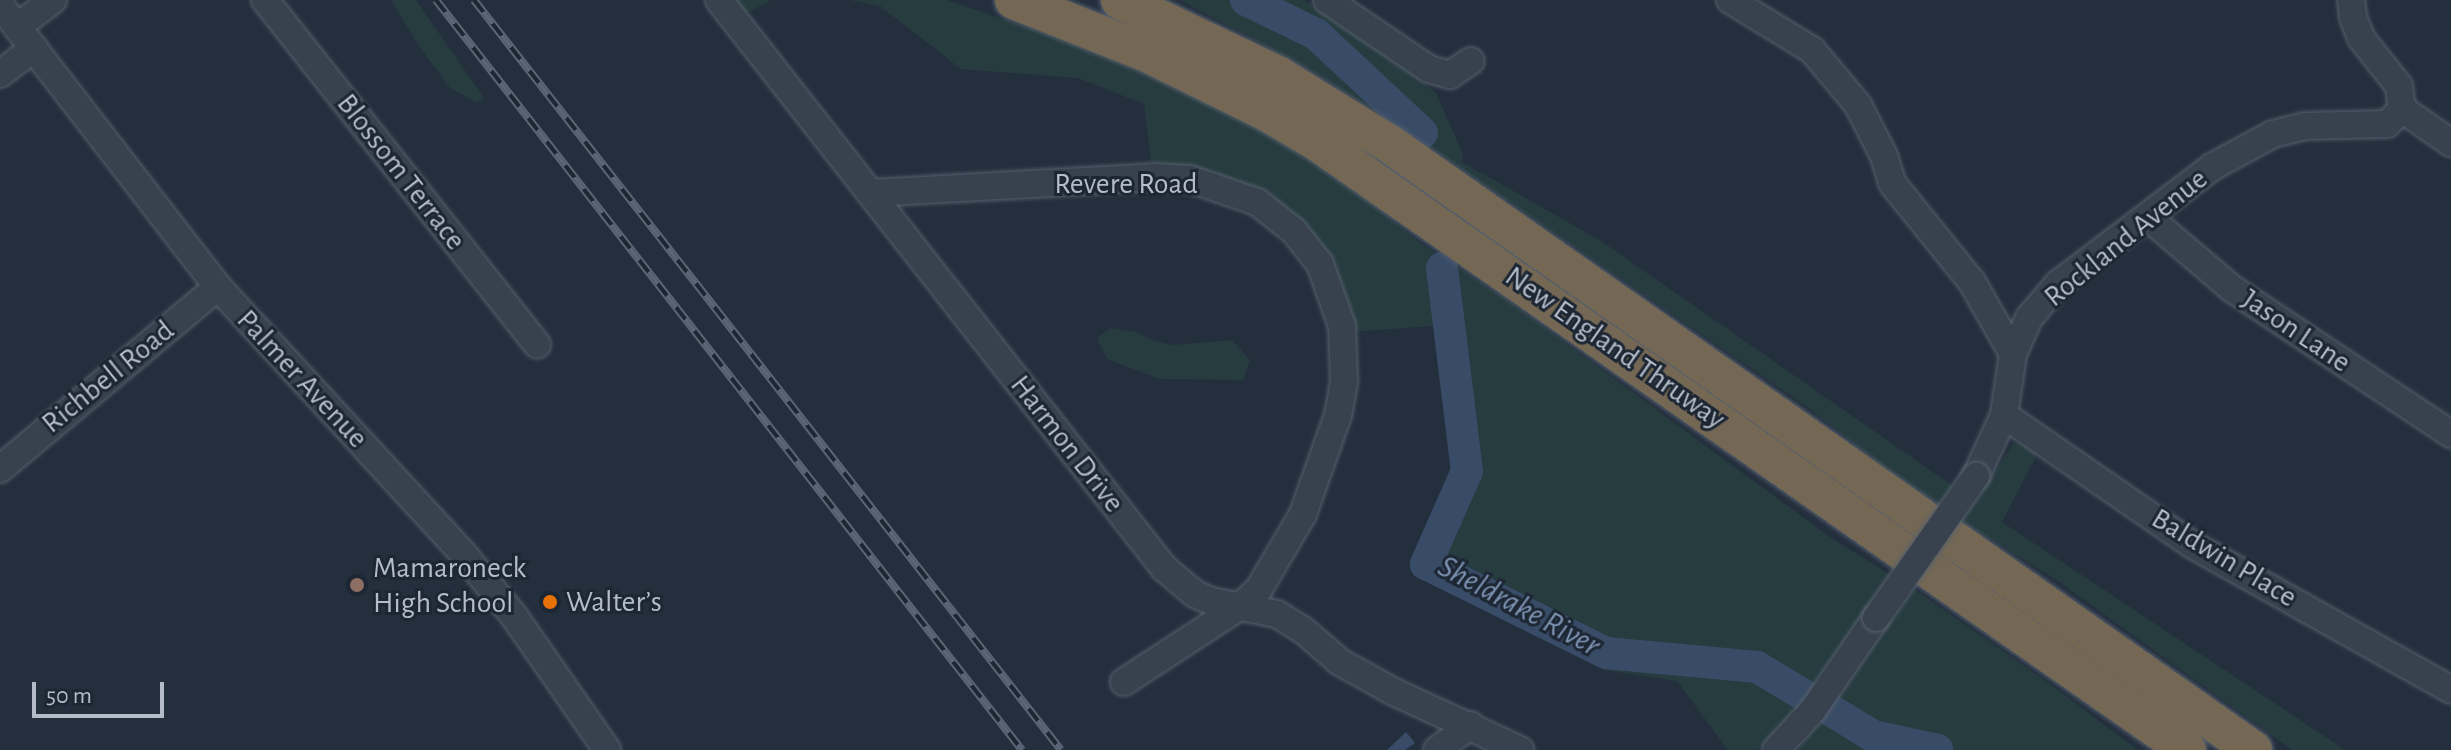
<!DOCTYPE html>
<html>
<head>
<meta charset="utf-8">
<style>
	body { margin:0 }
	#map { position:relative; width:2451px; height:750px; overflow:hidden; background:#242f3e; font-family:"Alegreya Sans",sans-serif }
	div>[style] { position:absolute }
	.green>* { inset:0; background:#263c3f }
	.water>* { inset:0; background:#394c67 }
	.river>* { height:32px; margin:-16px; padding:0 16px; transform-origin:16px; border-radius:16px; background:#394c67 }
	.roads { filter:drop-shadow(0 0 2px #565f6c) drop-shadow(0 0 2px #565f6c) }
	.minor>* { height:26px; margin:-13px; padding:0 13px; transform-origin:13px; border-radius:13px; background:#38414e }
	.highway>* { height:38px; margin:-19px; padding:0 19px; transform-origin:19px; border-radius:19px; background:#746855 }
	.rail>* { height:8px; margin-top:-4px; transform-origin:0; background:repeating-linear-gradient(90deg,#1d2633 0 15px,#5a6575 0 30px); box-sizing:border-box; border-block:2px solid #5a6575 }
	.bridges { filter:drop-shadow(0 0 2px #565f6c) drop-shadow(0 0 2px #565f6c) }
	.minor-bridge>* { height:26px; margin:-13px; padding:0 13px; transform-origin:13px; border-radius:13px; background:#38414e }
	.dots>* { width:22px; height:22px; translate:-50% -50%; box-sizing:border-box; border:4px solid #1d2633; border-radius:50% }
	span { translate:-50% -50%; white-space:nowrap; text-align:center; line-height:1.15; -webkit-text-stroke:6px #1d2633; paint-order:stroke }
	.street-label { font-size:30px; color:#b4bcc9 }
	.poi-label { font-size:30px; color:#b4bcc9 }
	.left { translate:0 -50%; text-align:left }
	.water-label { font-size:32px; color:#7c92b1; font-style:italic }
	.scale { position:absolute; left:32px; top:682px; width:132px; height:36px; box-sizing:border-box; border:4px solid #b4bcc9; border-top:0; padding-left:10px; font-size:24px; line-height:28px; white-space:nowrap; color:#b4bcc9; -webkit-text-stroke:6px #1d2633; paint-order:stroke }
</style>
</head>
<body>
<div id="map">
	<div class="green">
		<div style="clip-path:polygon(391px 0,416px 0,484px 98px,477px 103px,450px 88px,418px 45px)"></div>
		<div style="clip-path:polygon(734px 0,771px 0,746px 14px)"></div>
		<div style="clip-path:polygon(850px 0,947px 0,1117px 58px,1244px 120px,1351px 185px,1420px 243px,1507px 300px,1830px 537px,1892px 576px,1770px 743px,1756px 750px,1728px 750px,1677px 681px,1604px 670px,1413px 567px,1458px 453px,1453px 450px,1446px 325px,1349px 332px,1276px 203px,1236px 181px,1151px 162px,1144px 104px,1078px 78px,961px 69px,880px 6px)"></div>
		<div style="clip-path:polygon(1180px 0,1304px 0,1373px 42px,1436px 93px,1463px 154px,1462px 162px,1601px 241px,1953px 486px,1937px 509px,1806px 406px,1406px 131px,1308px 69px)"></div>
		<div style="clip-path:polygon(1110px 328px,1136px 332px,1154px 341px,1173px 345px,1232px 340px,1250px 360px,1243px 380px,1160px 379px,1107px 359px,1097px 338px)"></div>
		<div style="clip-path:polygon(2014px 443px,2040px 449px,2002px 522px,2345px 750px,2292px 750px,2055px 579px,1961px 521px)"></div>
		<div style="clip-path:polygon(1914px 589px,2042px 678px,2138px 750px,1798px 750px)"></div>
	</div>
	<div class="water">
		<div style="clip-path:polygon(1406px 732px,1415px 743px,1405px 750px,1387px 750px)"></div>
	</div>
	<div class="river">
		<div style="left:1246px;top:0;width:78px;rotate:25.9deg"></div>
		<div style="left:1316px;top:34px;width:145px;rotate:43deg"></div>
		<div style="left:1442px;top:268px;width:205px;rotate:83deg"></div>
		<div style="left:1467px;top:471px;width:102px;rotate:113.8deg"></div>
		<div style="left:1426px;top:564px;width:201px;rotate:26.3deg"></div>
		<div style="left:1606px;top:653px;width:152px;rotate:5.3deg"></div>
		<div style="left:1757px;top:667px;width:55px;rotate:30.8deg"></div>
		<div style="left:1832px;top:711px;width:48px;rotate:31.4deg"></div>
		<div style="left:1873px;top:736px;width:66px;rotate:12.2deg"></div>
	</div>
	<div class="roads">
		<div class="minor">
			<div style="left:265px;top:0;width:439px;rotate:51.7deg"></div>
			<div style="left:719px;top:0;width:722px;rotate:51.92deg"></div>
			<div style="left:1164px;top:568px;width:40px;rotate:40deg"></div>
			<div style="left:1195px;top:594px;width:17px;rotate:24deg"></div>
			<div style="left:1211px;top:601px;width:67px;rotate:11.1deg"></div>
			<div style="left:1277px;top:614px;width:31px;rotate:32deg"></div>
			<div style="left:1303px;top:630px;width:49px;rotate:40.9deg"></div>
			<div style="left:1340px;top:662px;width:62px;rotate:29.1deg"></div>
			<div style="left:1394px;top:692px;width:139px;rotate:24.7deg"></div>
			<div style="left:1327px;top:0;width:123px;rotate:34.1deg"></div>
			<div style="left:1429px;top:69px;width:22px;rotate:16deg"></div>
			<div style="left:1450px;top:75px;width:25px;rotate:-34deg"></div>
			<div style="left:1730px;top:0;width:96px;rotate:31.4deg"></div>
			<div style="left:1812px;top:50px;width:72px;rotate:50.1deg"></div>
			<div style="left:1858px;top:105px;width:57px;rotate:63deg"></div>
			<div style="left:1884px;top:156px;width:28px;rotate:73deg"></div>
			<div style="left:1892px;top:183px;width:127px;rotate:51.1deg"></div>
			<div style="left:1972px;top:282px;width:83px;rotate:60.3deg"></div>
			<div style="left:2351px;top:0;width:17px;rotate:83deg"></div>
			<div style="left:2353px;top:17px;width:22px;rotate:69deg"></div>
			<div style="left:2361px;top:38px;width:61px;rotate:51.6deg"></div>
			<div style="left:2399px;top:86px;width:23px;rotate:83deg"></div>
			<div style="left:0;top:5px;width:356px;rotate:52.3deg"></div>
			<div style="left:218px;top:287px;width:365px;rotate:47.4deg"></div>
			<div style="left:465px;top:556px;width:77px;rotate:50.8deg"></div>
			<div style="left:514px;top:616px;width:163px;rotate:55.2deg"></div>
			<div style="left:17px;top:27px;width:45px;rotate:-36.9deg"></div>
			<div style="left:0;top:74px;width:43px;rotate:-37.4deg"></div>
			<div style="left:2402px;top:109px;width:60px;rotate:34.8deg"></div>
			<div style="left:871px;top:193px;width:282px;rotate:-3.2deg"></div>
			<div style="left:1153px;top:177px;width:37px;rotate:3deg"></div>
			<div style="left:1190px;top:179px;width:71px;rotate:18.9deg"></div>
			<div style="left:1257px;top:202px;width:47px;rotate:38.1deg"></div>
			<div style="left:1294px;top:231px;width:42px;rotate:51.8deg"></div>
			<div style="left:1320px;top:264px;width:66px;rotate:70.5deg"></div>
			<div style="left:1342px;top:326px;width:56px;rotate:88deg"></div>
			<div style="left:1344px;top:382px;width:34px;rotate:100deg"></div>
			<div style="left:1338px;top:415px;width:105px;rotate:109.5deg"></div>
			<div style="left:1303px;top:514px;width:87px;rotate:120.4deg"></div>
			<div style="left:1259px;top:589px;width:23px;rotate:137deg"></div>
			<div style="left:1242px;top:605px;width:141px;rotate:146.9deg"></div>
			<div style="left:2148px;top:217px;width:109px;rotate:40.5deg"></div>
			<div style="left:2231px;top:288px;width:264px;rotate:33.6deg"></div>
			<div style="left:2004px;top:415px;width:227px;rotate:34.6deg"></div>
			<div style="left:2191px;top:544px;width:298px;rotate:29.3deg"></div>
			<div style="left:0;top:469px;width:284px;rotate:-39.9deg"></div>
			<div style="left:1976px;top:476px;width:67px;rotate:-65.3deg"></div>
			<div style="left:2004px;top:415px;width:62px;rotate:-81.6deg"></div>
			<div style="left:2013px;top:354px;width:39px;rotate:-66deg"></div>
			<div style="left:2029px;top:318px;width:45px;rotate:-49.5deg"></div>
			<div style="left:2058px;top:284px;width:193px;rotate:-37.2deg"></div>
			<div style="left:2212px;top:167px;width:69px;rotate:-28.4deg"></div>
			<div style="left:2273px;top:134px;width:33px;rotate:-14deg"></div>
			<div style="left:2305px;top:126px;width:82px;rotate:-1.4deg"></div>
			<div style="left:2387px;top:124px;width:21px;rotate:-45deg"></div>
			<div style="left:1437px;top:750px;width:42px;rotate:-36.3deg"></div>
			<div style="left:1776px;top:750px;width:54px;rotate:-47.2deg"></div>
			<div style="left:1813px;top:710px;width:112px;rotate:-55.6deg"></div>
		</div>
		<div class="highway">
			<div style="left:1014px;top:0;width:141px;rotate:21.7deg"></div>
			<div style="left:1145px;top:52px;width:131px;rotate:26.2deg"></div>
			<div style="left:1263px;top:110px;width:65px;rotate:30.5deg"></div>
			<div style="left:1319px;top:143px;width:1059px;rotate:34.97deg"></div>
			<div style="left:1120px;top:0;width:176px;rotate:25.5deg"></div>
			<div style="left:1279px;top:76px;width:132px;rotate:31.6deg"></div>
			<div style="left:1391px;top:145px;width:1053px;rotate:35.06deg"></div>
		</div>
	</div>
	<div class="rail">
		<div style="left:436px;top:0;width:952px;rotate:52deg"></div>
		<div style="left:474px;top:0;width:952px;rotate:51.95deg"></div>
	</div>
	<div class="bridges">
		<div class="minor-bridge">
			<div style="left:1876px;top:618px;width:174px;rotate:-54.8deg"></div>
		</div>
	</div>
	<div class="dots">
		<div style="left:357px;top:585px;background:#8d6e63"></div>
		<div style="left:550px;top:602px;background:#e8710a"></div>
	</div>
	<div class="street-label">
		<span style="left:401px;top:172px;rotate:52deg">Blossom Terrace</span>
		<span style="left:1126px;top:184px">Revere Road</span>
		<span style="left:2126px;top:238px;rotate:-39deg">Rockland Avenue</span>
		<span style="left:2296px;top:331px;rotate:34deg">Jason Lane</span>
		<span style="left:1615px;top:348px;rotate:35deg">New England Thruway</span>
		<span style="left:108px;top:377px;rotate:-39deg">Richbell Road</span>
		<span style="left:302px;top:379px;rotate:47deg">Palmer Avenue</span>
		<span style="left:1067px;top:444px;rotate:52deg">Harmon Drive</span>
		<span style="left:2224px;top:558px;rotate:31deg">Baldwin Place</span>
	</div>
	<div class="poi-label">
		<span class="left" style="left:373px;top:585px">Mamaroneck<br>High School</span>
		<span class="left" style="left:566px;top:602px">Walter’s</span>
	</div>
	<div class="water-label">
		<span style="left:1519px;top:606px;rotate:28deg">Sheldrake River</span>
	</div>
	<div class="scale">50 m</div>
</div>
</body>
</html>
